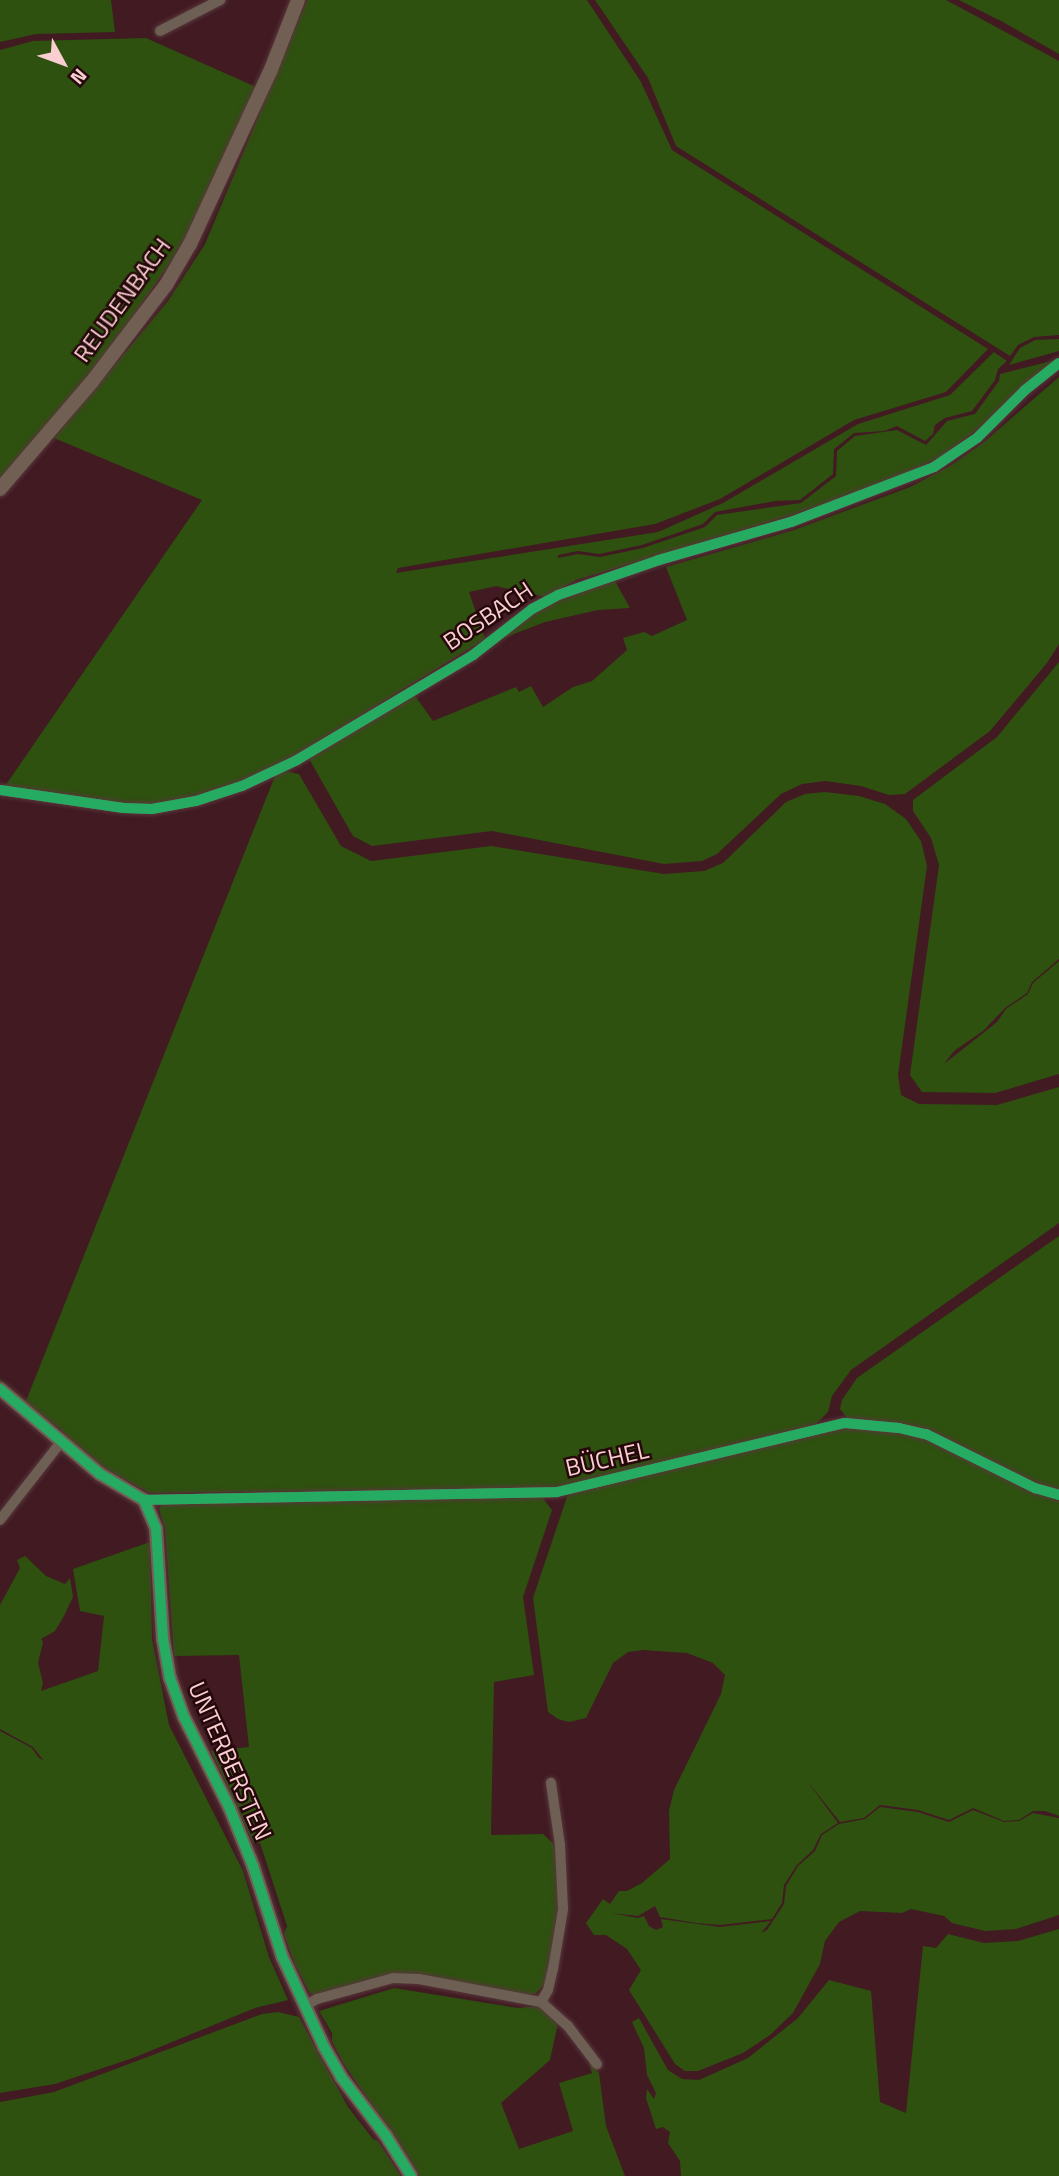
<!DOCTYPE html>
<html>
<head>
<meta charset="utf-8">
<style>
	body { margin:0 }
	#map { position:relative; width:1059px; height:2176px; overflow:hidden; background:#411a22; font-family:"Titillium Web",sans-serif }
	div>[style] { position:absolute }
	.green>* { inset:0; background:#2e510f }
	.roads { filter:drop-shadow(0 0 2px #58373c) drop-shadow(0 0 2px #58373c) }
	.street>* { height:10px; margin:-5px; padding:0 5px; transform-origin:5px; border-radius:5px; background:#6d5f53 }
	.secondary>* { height:14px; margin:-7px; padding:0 7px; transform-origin:7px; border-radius:7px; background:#725f53 }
	.cycleway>* { height:10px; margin:-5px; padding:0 5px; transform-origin:5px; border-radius:5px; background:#26ab63 }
	span { translate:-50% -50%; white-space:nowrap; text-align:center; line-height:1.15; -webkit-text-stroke:5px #25080b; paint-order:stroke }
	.street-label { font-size:24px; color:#fbcfd1 }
	.north { position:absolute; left:28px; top:28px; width:70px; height:70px; -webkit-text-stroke:5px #25080b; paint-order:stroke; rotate:131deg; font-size:19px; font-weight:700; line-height:28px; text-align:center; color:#fbcfd1 }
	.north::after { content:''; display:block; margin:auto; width:24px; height:32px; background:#fbcfd1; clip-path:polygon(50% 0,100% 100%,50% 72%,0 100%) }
</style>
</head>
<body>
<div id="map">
	<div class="green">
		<div style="clip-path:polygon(0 0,111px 0,115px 32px,36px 34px,0 42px)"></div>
		<div style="clip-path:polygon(307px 0,587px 0,641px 82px,672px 150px,988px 349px,946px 392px,854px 420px,720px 499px,655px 524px,398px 568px,396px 573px,658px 532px,723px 503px,858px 424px,950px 395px,994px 352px,1007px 361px,998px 369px,995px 380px,972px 411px,945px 418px,935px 425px,933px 434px,925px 441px,897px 426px,884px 431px,854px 433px,834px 449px,833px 474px,800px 500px,775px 501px,715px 512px,703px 524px,642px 545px,599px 554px,578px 551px,558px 555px,558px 558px,578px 554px,600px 557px,643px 548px,705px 527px,717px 515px,801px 503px,836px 476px,837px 451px,855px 436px,897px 430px,926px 445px,947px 421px,975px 414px,999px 381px,1000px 374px,1055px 360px,973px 433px,943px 455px,906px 474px,789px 516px,576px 580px,545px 597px,496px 586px,469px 592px,485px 639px,281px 764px,244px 781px,176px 801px,151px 804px,122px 804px,3px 789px,202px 500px,54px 438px,168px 301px,205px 244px)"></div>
		<div style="clip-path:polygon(595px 0,946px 0,1059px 61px,1059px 335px,1034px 337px,1018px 345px,1010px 356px,676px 146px,648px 78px)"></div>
		<div style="clip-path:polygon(959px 0,1059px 0,1059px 54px,1003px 22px)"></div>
		<div style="clip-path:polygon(146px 38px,256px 87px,208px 198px,173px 259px,81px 391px,0 482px,0 50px,33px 41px)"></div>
		<div style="clip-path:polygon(1059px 339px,1059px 351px,1009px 365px,1020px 348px,1035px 340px)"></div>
		<div style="clip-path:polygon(1059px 377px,1059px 644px,1047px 663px,990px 731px,905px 794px,889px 795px,861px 786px,825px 781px,802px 784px,781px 794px,717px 854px,702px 861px,664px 864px,492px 831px,372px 846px,353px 836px,308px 757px,413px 693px,433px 721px,516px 687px,519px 692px,531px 686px,543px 707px,573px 687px,592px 681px,627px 650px,623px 638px,644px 632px,652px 636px,687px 620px,666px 567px,794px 530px,910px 487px,950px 466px,983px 443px)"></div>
		<div style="clip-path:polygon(615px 581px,630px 608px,598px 610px,545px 622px,498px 640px,535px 613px,560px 600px)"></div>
		<div style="clip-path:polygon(1059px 662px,1059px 959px,1032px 982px,1027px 993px,1005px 1008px,983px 1031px,954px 1051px,944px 1064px,997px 1022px,1006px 1009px,1028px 994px,1033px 983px,1059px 961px,1059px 1074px,995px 1093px,922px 1092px,910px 1075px,939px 865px,931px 838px,913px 811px,913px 800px,997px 737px)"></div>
		<div style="clip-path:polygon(285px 771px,299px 774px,341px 846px,371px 861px,491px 846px,664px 874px,704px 871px,723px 863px,786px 802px,805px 794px,825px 792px,859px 796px,885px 804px,906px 819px,921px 841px,927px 866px,898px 1075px,901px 1095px,919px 1104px,997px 1105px,1059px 1087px,1059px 1223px,851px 1370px,832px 1396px,828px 1412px,816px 1424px,735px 1446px,558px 1487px,511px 1489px,150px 1493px,106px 1470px,71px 1442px,61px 1430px,0 1384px,0 1379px,26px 1401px,275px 776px)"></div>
		<div style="clip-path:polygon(1059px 1236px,1059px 1491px,1018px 1475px,927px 1430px,901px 1423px,847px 1418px,840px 1409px,842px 1400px,857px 1378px)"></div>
		<div style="clip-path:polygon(840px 1427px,899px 1431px,925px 1438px,1059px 1499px,1059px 1816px,1045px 1811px,1033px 1811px,1019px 1820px,1004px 1821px,973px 1808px,949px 1820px,918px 1810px,880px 1805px,864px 1818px,840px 1822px,807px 1781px,838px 1823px,821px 1834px,813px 1850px,797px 1865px,784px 1885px,782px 1903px,772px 1919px,720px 1925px,696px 1923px,660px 1917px,655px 1906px,638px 1916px,611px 1913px,638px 1918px,644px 1916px,649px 1926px,656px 1930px,663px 1927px,661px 1919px,720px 1927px,771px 1921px,761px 1933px,767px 1930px,784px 1904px,786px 1886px,798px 1866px,815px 1851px,822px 1835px,839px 1824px,865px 1819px,880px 1807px,918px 1812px,949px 1822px,973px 1810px,1004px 1822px,1019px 1821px,1033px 1813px,1059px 1818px,1059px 1915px,1016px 1929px,985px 1931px,952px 1923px,944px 1916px,911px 1909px,902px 1913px,860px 1911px,839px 1922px,825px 1941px,820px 1964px,793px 2013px,770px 2035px,743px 2053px,698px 2071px,685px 2071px,675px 2064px,629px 1990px,641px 1970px,627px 1949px,606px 1935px,594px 1935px,586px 1923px,603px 1899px,610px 1904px,619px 1891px,627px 1891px,642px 1883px,670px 1859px,669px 1811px,674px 1790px,721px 1694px,725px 1675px,713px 1663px,687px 1653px,643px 1650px,628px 1652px,613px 1663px,586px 1718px,569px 1722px,558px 1719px,548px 1712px,533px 1598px,568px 1494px)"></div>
		<div style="clip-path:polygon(542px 1497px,552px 1510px,523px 1597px,534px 1675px,494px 1682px,491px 1835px,543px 1834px,557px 1847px,558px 1906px,546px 1983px,535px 1994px,526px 1994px,415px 1974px,392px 1973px,315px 1995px,310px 1993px,295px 1965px,284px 1934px,287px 1926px,260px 1843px,253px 1843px,211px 1751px,249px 1747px,239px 1655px,174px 1656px,165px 1529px,159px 1509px,163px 1502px)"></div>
		<div style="clip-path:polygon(150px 1542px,152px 1639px,169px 1725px,243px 1871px,269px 1957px,288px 2000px,255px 2008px,133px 2058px,55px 2084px,0 2093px,0 1731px,32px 1748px,38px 1757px,44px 1761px,33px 1747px,0 1729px,0 1605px,20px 1568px,17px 1560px,25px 1556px,46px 1576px,65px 1584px,70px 1578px,73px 1597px,64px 1616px,55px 1631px,41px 1639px,43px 1642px,38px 1663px,43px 1683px,41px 1691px,98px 1671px,104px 1616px,80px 1611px,73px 1569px)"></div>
		<div style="clip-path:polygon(1059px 1929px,1059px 2176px,681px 2176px,680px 2161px,668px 2143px,670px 2132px,663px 2127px,656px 2129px,646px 2098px,647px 2089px,654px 2099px,656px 2093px,647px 2075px,644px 2048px,632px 2022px,639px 2018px,668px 2070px,682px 2079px,699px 2080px,748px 2058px,798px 2018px,829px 1980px,871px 1991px,880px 2102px,906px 2113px,923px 1946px,936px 1948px,948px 1934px,984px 1943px,1018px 1941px)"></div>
		<div style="clip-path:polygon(394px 1988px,518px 2008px,538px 2006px,548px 2013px,558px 2023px,550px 2060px,501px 2103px,519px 2149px,573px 2131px,559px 2083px,592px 2073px,587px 2056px,599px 2073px,606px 2126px,625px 2176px,419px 2176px,342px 2061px,332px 2041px,332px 2033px,319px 2011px)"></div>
		<div style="clip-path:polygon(278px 2012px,299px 2017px,348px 2107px,373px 2139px,378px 2141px,401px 2176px,0 2176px,0 2102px,54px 2092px,262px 2014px)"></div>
	</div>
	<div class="roads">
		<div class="street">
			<div style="left:160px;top:31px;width:68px;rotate:-27.3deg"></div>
			<div style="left:0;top:790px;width:125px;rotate:8.3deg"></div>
			<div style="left:124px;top:808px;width:28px;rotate:2deg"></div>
			<div style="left:152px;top:809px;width:45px;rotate:-10.3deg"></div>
			<div style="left:196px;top:801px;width:48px;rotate:-18.1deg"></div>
			<div style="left:242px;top:786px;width:61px;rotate:-25.3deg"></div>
			<div style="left:297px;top:760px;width:205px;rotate:-30.8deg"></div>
			<div style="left:473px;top:655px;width:75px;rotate:-37.9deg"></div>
			<div style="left:532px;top:609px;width:30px;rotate:-28deg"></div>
			<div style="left:558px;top:595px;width:107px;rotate:-19.1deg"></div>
			<div style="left:659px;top:560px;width:137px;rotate:-16.1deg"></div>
			<div style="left:791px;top:522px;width:153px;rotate:-21deg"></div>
			<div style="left:934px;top:467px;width:52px;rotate:-34deg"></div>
			<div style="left:977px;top:438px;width:68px;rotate:-45deg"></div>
			<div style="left:1025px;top:390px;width:43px;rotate:-38.5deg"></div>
			<div style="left:144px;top:1500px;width:413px;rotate:-1.1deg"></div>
			<div style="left:557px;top:1492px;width:296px;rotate:-13.5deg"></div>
			<div style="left:845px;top:1423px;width:54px;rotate:5.3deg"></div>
			<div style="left:899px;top:1428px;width:28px;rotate:13deg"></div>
			<div style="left:926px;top:1434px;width:122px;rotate:26.4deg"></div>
			<div style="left:1035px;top:1488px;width:25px;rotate:16deg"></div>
			<div style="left:0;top:1520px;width:99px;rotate:-52deg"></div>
			<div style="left:541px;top:2002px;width:14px;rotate:-60deg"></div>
			<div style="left:548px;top:1990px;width:22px;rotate:-77deg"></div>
			<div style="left:553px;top:1969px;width:61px;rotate:-80.5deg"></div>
			<div style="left:563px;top:1909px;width:64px;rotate:-92.7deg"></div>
			<div style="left:560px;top:1845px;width:63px;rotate:-98.3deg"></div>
			<div style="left:304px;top:2006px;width:15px;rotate:-28deg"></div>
			<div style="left:317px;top:1999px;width:79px;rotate:-15.4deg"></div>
			<div style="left:393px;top:1978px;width:26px;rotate:2deg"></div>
			<div style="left:419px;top:1979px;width:124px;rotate:10.7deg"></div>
			<div style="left:541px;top:2002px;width:36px;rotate:42deg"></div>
			<div style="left:568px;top:2026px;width:48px;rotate:52.7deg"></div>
		</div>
		<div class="secondary">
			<div style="left:0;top:489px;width:140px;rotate:-49.4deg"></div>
			<div style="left:91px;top:383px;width:123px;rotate:-52.6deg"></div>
			<div style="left:166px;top:285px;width:48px;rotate:-59.7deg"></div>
			<div style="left:190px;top:244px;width:190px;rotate:-65.1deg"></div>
			<div style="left:270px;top:72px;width:77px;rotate:-68.7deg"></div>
			<div style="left:0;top:1389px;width:131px;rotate:40.4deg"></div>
			<div style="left:100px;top:1474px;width:51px;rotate:30.6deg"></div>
			<div style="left:144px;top:1500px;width:30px;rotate:67deg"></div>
			<div style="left:156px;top:1528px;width:111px;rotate:86.4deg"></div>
			<div style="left:163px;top:1639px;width:40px;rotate:80deg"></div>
			<div style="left:170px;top:1678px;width:41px;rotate:70.3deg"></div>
			<div style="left:184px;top:1717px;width:103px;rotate:63.4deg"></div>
			<div style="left:230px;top:1809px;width:61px;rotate:68deg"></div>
			<div style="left:253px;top:1866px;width:95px;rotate:72.1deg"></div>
			<div style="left:282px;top:1956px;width:100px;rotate:65.2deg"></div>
			<div style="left:324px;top:2047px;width:34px;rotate:60deg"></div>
			<div style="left:341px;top:2077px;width:74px;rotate:52.7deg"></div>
			<div style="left:386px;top:2136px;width:47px;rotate:58deg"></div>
		</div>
	</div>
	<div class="cycleway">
		<div style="left:0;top:790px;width:125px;rotate:8.3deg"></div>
		<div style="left:124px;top:808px;width:28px;rotate:2deg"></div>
		<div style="left:152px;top:809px;width:45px;rotate:-10.3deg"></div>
		<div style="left:196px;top:801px;width:48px;rotate:-18.1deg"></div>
		<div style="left:242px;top:786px;width:61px;rotate:-25.3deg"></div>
		<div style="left:297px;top:760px;width:205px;rotate:-30.8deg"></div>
		<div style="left:473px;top:655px;width:75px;rotate:-37.9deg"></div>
		<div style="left:532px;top:609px;width:30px;rotate:-28deg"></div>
		<div style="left:558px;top:595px;width:107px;rotate:-19.1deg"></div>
		<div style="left:659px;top:560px;width:137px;rotate:-16.1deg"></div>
		<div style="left:791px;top:522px;width:153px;rotate:-21deg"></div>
		<div style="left:934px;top:467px;width:52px;rotate:-34deg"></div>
		<div style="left:977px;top:438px;width:68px;rotate:-45deg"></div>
		<div style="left:1025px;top:390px;width:43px;rotate:-38.5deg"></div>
		<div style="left:0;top:1389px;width:131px;rotate:40.4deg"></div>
		<div style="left:100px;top:1474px;width:51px;rotate:30.6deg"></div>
		<div style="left:144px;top:1500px;width:30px;rotate:67deg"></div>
		<div style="left:156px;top:1528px;width:111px;rotate:86.4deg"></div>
		<div style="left:163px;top:1639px;width:40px;rotate:80deg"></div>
		<div style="left:170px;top:1678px;width:41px;rotate:70.3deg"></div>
		<div style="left:184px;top:1717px;width:103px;rotate:63.4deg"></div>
		<div style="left:230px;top:1809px;width:61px;rotate:68deg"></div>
		<div style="left:253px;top:1866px;width:95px;rotate:72.1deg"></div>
		<div style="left:282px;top:1956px;width:100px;rotate:65.2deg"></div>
		<div style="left:324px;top:2047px;width:34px;rotate:60deg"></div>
		<div style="left:341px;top:2077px;width:74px;rotate:52.7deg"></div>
		<div style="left:386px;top:2136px;width:47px;rotate:58deg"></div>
		<div style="left:144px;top:1500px;width:413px;rotate:-1.1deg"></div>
		<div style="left:557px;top:1492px;width:296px;rotate:-13.5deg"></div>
		<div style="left:845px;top:1423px;width:54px;rotate:5.3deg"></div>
		<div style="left:899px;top:1428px;width:28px;rotate:13deg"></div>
		<div style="left:926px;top:1434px;width:122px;rotate:26.4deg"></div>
		<div style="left:1035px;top:1488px;width:25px;rotate:16deg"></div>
	</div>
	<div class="street-label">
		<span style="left:122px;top:300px;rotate:-54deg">REUDENBACH</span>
		<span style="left:488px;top:616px;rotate:-34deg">BOSBACH</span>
		<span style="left:607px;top:1459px;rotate:-13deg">BÜCHEL</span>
		<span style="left:230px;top:1761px;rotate:66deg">UNTERBERSTEN</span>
	</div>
	<div class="north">N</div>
</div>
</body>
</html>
